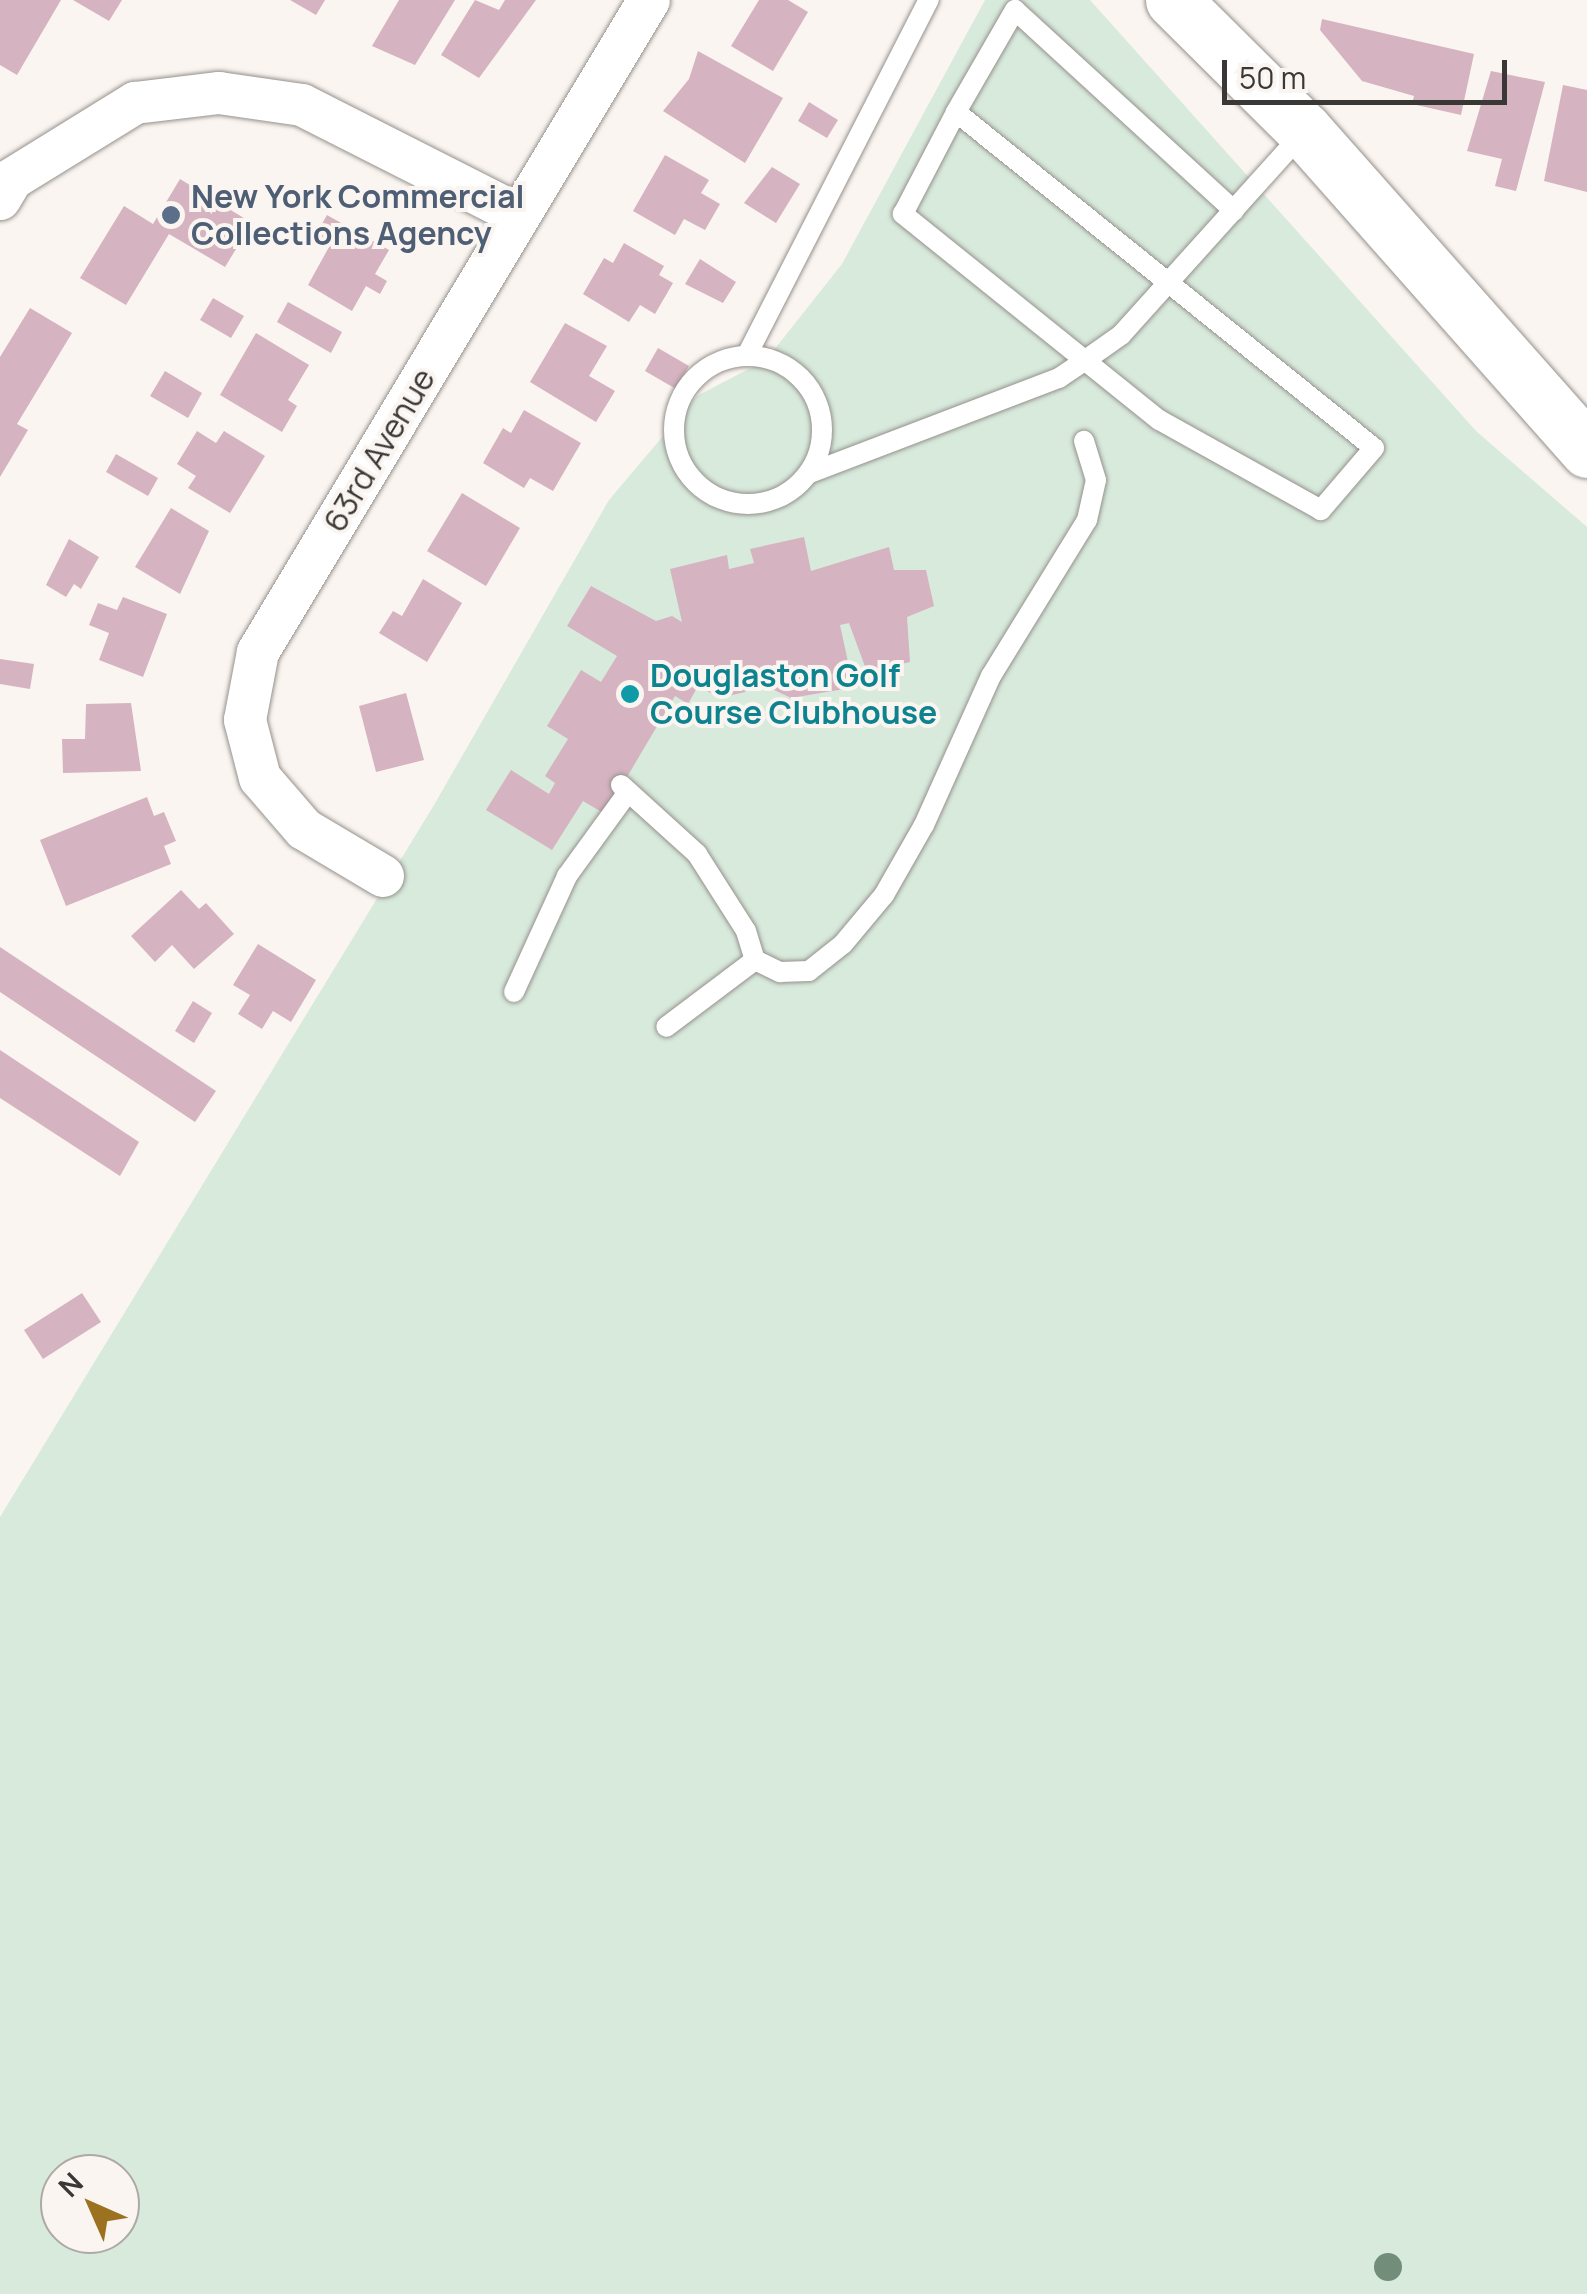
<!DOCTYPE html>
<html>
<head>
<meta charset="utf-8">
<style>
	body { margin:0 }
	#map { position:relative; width:1587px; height:2294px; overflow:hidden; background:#faf5f0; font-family:Manrope,sans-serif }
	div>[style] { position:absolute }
	.green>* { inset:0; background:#d7eadc }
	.building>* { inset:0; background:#d6b3c1 }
	.roads { filter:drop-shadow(0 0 2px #96918d) drop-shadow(0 0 2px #96918d) }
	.lane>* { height:20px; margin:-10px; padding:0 10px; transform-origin:10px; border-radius:10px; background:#fff }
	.lane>.ring { margin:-10px; padding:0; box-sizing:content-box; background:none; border:20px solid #fff; border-radius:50% }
	.street>* { height:42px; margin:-21px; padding:0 21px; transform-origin:21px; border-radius:21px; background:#fff }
	.secondary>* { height:55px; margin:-27.5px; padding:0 27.5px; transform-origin:27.5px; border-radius:27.5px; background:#fff }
	.trees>* { width:28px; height:28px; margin:-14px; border-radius:50%; background:#728e7b }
	.dots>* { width:28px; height:28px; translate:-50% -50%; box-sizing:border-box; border:5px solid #faf5f0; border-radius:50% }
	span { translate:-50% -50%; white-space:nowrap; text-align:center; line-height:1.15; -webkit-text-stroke:8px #faf5f0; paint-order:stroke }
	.service-label { font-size:32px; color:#4e5e75; font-weight:700 }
	.left { translate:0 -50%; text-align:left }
	.street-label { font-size:32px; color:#3a3836 }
	.culture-label { font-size:32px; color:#0d838f; font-weight:700 }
	.north { position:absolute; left:40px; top:2154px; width:100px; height:100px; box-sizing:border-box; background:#faf5f0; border:2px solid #ada9a6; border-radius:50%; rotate:315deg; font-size:28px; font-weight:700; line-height:40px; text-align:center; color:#3a3836 }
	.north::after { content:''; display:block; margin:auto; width:35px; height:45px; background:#9c7220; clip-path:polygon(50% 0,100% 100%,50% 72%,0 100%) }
	.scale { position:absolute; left:1222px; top:60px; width:285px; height:45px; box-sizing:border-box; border:5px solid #3a3836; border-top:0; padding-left:12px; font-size:30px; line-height:35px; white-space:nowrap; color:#3a3836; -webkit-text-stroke:8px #faf5f0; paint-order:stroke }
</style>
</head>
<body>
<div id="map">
	<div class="green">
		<div style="clip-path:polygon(evenodd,985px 0,1090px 0,1476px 431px,1587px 527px,1587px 2294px,0 2294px,0 1517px,434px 805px,609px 500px,697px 396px,766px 360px,842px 264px,985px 0,60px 2174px,120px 2174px,120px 2234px,60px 2234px,60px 2174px)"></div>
	</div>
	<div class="building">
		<div style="clip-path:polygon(0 0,61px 0,17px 75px,0 65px)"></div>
		<div style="clip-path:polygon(73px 0,122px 0,109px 21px)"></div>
		<div style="clip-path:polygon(290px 0,325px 0,316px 15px)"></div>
		<div style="clip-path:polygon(399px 0,455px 0,415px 65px,372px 46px)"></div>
		<div style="clip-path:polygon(475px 0,499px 10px,505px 0,536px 0,479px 78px,441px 55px)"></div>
		<div style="clip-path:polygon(759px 0,788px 0,808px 12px,773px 71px,731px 46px)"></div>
		<div style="clip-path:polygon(1322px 19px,1474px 54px,1461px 115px,1412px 104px,1414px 96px,1362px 81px,1320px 30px)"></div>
		<div style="clip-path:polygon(698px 51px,783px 98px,745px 163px,663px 111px,689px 79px)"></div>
		<div style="clip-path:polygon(1491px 71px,1545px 82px,1516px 191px,1495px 186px,1502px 159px,1467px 151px)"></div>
		<div style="clip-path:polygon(1563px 85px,1587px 90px,1587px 192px,1544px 181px)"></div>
		<div style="clip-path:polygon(809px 102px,838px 120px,827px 138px,798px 121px)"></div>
		<div style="clip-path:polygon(665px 155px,709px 180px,701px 193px,720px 204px,705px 230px,684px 219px,675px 235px,633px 211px)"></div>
		<div style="clip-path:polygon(772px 167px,800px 184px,776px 223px,744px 203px)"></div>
		<div style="clip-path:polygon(180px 179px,252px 223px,225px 267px,169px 234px,126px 305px,80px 278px,124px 206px,153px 224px)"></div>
		<div style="clip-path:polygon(327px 215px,389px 250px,375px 274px,387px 281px,380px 294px,366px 286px,352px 311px,308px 285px,329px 247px,314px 238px)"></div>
		<div style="clip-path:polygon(624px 243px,664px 266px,659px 275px,673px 283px,655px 314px,640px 305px,629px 322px,583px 294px,604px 258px,613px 263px)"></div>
		<div style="clip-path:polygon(700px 259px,736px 282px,723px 303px,685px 284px)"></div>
		<div style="clip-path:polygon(213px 298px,244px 316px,231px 338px,200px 320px)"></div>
		<div style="clip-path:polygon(288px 302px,342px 332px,331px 353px,277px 322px)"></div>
		<div style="clip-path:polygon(30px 308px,72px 333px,17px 424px,28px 430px,0 477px,0 357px)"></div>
		<div style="clip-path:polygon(565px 323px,607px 346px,589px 376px,615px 391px,596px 422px,530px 382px)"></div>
		<div style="clip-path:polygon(256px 333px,309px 365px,288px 400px,297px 406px,282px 432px,220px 395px)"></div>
		<div style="clip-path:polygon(658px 348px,689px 366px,676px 389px,645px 371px)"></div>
		<div style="clip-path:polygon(165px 371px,202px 393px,188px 418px,150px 396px)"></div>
		<div style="clip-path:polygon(524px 410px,581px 443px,553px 491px,530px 478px,524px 488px,483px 463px,503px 428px,511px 433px)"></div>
		<div style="clip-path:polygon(197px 431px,216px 443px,224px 431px,265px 456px,230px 513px,188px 488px,196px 476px,177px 464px)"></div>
		<div style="clip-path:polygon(116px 454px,158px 478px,148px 496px,106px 472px)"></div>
		<div style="clip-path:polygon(462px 493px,520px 528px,486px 586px,427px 551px)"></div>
		<div style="clip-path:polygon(171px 508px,209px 531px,180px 594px,135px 567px)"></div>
		<div style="clip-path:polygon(804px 537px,811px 571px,889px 547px,894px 570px,926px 570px,934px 606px,907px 617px,910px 662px,867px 672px,849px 623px,840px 625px,850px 671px,858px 669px,862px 686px,791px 698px,751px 679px,745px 692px,720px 698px,698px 686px,688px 704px,675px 696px,605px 814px,583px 801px,552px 850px,486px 810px,511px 770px,549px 794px,555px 783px,545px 776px,568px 739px,547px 726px,581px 670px,601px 682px,617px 656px,567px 626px,591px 586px,656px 621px,672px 616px,682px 622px,670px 569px,727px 555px,729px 569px,754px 563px,750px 549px)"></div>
		<div style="clip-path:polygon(69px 539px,99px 557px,81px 589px,74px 584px,66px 597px,46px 585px)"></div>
		<div style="clip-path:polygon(423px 579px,462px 603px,427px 662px,379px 633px,393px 611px,402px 616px)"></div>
		<div style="clip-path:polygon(123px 597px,167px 614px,143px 677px,99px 660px,109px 633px,89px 625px,98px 603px,117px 610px)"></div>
		<div style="clip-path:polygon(0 659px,34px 664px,30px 689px,0 684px)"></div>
		<div style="clip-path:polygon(406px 693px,424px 760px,376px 772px,359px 706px)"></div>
		<div style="clip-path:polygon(131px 703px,141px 771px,63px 773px,62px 739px,85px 739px,86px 704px)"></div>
		<div style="clip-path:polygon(147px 797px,154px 816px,164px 812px,176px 841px,164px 846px,171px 864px,66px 906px,40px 840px)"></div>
		<div style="clip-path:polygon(181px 890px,199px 909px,206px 903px,234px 934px,194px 969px,172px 945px,155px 962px,131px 936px)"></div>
		<div style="clip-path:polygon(258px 944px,316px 980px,291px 1022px,273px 1011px,262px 1029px,238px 1014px,250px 995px,233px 985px)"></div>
		<div style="clip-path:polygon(0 947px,216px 1091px,195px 1122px,0 992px)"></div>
		<div style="clip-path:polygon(193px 1001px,212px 1013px,194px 1043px,175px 1031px)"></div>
		<div style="clip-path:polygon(0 1050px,139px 1142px,120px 1176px,0 1098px)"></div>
		<div style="clip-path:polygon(82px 1293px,101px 1322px,43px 1359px,24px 1330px)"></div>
	</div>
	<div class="roads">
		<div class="lane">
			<div style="left:956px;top:112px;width:536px;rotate:38.79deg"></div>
			<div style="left:1374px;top:448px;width:82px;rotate:130.5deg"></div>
			<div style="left:1321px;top:510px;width:185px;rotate:-150.9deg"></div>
			<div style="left:1159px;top:420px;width:329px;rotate:-141.2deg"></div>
			<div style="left:903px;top:214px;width:115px;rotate:-62.5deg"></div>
			<div style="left:956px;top:112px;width:118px;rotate:-60deg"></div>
			<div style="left:1015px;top:10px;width:297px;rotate:42.5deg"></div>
			<div style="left:747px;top:355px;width:399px;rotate:-62.9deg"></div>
			<div class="ring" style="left:674px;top:356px;width:128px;height:128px"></div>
			<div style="left:810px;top:473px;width:267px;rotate:-20.9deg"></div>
			<div style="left:1059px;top:378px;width:34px;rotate:-34deg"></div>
			<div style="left:1087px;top:359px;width:42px;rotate:-35.2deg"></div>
			<div style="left:1121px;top:335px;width:272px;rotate:-48deg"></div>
			<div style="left:621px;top:785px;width:103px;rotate:42.2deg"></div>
			<div style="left:697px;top:854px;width:91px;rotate:57.5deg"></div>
			<div style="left:746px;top:931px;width:30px;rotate:73deg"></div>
			<div style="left:755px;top:960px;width:111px;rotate:143deg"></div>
			<div style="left:755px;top:960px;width:28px;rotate:26deg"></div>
			<div style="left:780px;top:972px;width:29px;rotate:-2deg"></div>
			<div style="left:809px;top:971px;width:43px;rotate:-38.5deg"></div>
			<div style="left:843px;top:944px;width:64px;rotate:-50.1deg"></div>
			<div style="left:884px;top:895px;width:81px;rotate:-60.3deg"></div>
			<div style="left:924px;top:825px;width:163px;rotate:-65.8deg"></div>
			<div style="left:991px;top:676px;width:183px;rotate:-58.4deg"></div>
			<div style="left:1087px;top:520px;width:41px;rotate:-77.3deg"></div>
			<div style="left:1096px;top:480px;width:41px;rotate:-107.1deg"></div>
			<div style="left:514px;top:992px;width:128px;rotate:-65.4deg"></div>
			<div style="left:567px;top:876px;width:104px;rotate:-54deg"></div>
		</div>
		<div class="street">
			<div style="left:0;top:199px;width:23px;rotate:-59deg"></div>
			<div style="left:12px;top:179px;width:145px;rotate:-31.7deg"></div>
			<div style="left:135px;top:103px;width:85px;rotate:-6.8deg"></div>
			<div style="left:219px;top:93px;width:84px;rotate:8.2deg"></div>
			<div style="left:302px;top:105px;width:243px;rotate:26.9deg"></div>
			<div style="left:383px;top:876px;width:92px;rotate:-149.3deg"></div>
			<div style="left:304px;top:829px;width:67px;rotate:-130.8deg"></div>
			<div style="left:260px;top:778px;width:60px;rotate:-104.5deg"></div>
			<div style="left:245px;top:720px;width:69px;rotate:-79.2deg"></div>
			<div style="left:258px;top:652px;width:760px;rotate:-59.05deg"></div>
		</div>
		<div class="secondary">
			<div style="left:1173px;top:0;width:186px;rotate:44.8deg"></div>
			<div style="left:1305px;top:131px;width:426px;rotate:48.5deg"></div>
		</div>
	</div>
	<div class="trees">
		<div style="left:1388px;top:2267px"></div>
	</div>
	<div class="dots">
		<div style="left:171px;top:215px;background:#5c6f8a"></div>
		<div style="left:630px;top:694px;background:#0f9aa8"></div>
	</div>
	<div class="service-label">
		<span class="left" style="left:191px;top:215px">New York Commercial<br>Collections Agency</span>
	</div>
	<div class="street-label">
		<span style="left:379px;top:450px;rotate:-59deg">63rd Avenue</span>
	</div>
	<div class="culture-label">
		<span class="left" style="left:650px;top:694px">Douglaston Golf<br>Course Clubhouse</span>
	</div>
	<div class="north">N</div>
	<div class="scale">50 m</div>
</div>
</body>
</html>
